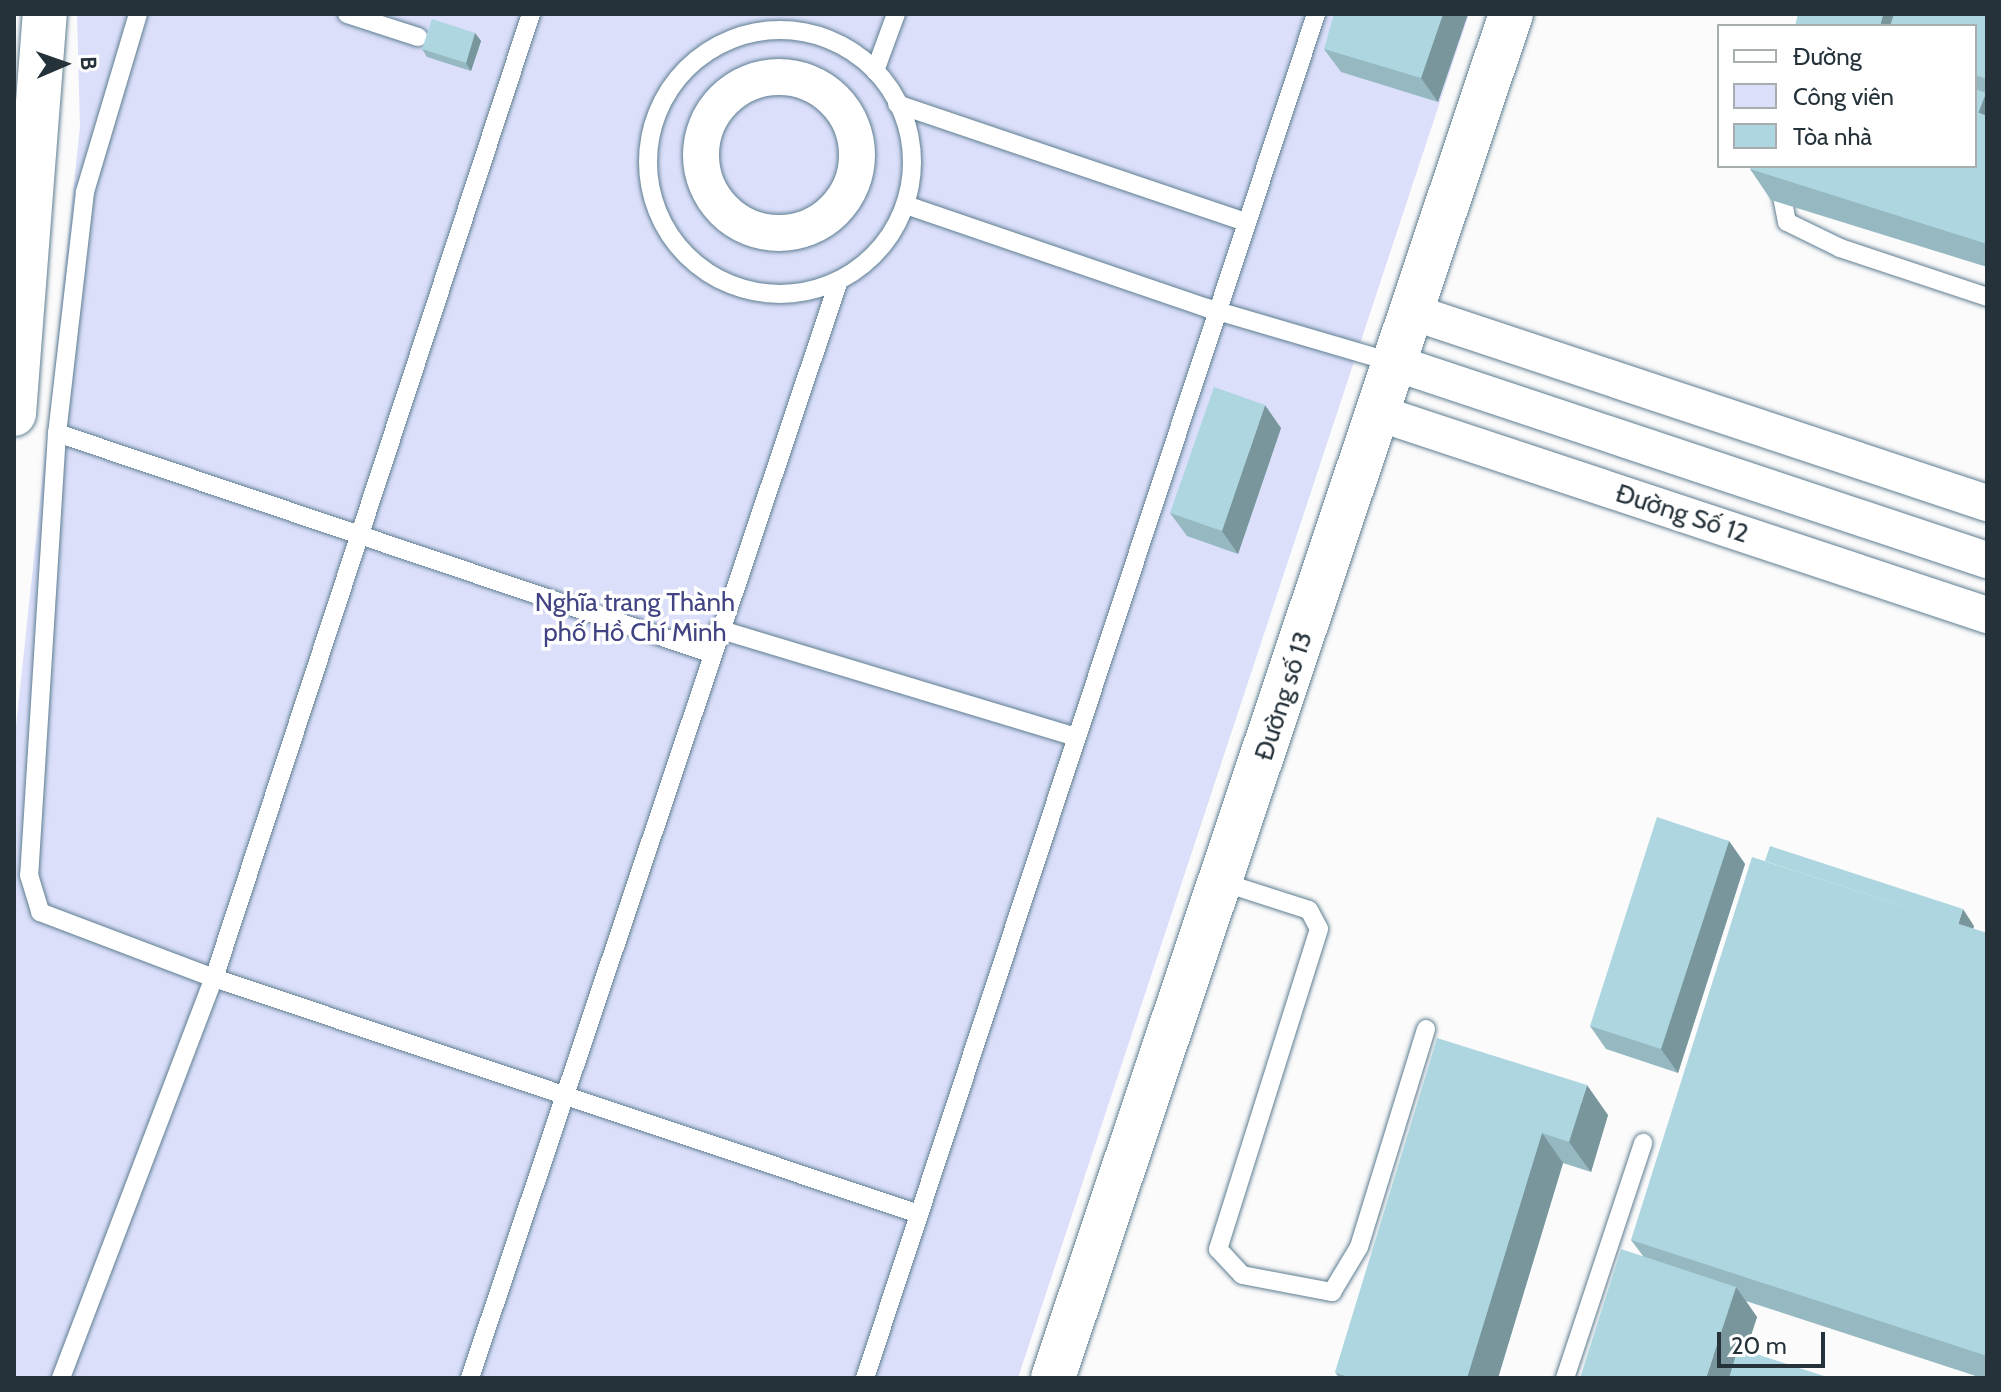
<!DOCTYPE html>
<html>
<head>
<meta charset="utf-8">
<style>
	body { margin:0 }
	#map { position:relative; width:2001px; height:1392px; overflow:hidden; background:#fbfbfb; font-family:Cabin,sans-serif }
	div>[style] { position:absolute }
	.green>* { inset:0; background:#dbdffa }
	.roads { filter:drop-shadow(0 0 2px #5f7e91) drop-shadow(0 0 2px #5f7e91) }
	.lane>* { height:18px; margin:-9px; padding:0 9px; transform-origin:9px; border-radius:9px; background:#fff }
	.lane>.ring { margin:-9px; padding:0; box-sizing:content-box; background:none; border:18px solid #fff; border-radius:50% }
	.street>* { height:36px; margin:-18px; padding:0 18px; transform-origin:18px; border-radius:18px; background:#fff }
	.street>.ring { margin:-18px; padding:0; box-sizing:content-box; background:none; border:36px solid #fff; border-radius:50% }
	.secondary>* { height:44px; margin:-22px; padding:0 22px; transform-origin:22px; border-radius:22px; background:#fff }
	.wall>* { inset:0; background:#95b8c1 }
	.shaded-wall>* { inset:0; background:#79969d }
	.building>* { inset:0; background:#add6e0 }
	span { translate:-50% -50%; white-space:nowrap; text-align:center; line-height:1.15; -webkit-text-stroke:7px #fff; paint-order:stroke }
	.street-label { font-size:26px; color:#25323a }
	.park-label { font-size:26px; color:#414382 }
	.frame { position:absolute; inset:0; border:16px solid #25323a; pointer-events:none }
	.legend { position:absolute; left:1717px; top:24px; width:260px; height:144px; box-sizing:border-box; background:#fff; border:2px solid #a8adb0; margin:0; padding:10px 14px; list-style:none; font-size:24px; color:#25323a }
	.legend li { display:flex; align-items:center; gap:16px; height:40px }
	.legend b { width:40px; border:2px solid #a8adb0 }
	.north { position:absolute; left:24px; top:24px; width:80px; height:80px; -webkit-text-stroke:6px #fff; paint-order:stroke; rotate:88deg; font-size:22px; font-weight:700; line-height:32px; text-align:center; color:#25323a }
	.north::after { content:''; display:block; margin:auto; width:28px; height:36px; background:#25323a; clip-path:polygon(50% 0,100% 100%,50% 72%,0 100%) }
	.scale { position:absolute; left:1717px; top:1332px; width:108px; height:36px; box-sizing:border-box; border:4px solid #25323a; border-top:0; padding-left:10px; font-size:24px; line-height:28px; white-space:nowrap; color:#25323a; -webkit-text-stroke:6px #fff; paint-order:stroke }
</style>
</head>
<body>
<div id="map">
	<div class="green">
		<div style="clip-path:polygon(77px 14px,1469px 14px,1018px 1378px,14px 1378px,14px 745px,80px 127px)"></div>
	</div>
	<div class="roads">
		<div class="lane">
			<div style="left:138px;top:14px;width:186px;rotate:106.6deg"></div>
			<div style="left:85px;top:192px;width:243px;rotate:96.6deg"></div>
			<div style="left:57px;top:433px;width:443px;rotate:93.6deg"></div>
			<div style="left:29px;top:875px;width:39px;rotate:73deg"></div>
			<div style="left:40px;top:912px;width:186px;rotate:20.8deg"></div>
			<div style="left:214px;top:978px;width:743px;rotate:18.51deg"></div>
			<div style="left:347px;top:14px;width:75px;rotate:17.9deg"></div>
			<div class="ring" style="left:648px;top:30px;width:246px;height:246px"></div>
			<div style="left:875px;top:71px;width:61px;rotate:-69.8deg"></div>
			<div style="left:897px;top:104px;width:368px;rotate:18.7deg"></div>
			<div style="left:1776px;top:166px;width:57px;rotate:78.9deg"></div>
			<div style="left:1787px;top:222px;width:59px;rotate:26.1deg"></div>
			<div style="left:1840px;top:248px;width:155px;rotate:18.4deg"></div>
			<div style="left:906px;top:205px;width:318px;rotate:18.9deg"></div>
			<div style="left:1207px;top:308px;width:196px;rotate:16.3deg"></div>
			<div style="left:57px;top:433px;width:689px;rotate:18.62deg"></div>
			<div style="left:718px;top:629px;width:374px;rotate:16.8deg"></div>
			<div style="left:1222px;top:882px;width:91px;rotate:17.8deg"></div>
			<div style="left:1309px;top:910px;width:21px;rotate:62deg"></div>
			<div style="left:1319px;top:929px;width:336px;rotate:107.5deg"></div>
			<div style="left:1218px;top:1249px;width:35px;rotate:47deg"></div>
			<div style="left:1242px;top:1275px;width:92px;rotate:10.7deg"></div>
			<div style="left:1332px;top:1292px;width:52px;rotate:-59deg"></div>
			<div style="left:1359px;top:1247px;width:228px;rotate:-72.9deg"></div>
			<div style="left:61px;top:1378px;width:428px;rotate:-69.1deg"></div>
			<div style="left:214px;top:978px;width:1015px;rotate:-71.8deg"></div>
			<div style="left:470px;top:1378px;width:1158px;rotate:-71.42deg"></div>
			<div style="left:865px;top:1378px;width:1437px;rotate:-71.7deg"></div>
			<div style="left:1565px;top:1378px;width:248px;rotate:-71.6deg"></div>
		</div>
		<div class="street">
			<div class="ring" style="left:701px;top:77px;width:120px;height:120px"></div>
			<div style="left:1412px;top:312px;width:606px;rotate:18.38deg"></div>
			<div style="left:1395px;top:363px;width:624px;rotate:18.41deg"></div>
			<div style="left:1378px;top:413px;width:642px;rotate:18.35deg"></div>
		</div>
		<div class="secondary">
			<div style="left:14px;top:414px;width:401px;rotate:-85.6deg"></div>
			<div style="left:1053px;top:1378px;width:1439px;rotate:-71.44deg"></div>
		</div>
	</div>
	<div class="wall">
		<div style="clip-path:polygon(1468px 14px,1438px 102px,1341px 72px,1324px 49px)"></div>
		<div style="clip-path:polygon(1987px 14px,1987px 267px,1771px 200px,1750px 169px,1975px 166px,1975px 26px)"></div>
		<div style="clip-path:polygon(475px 33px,481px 41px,471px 71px,427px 57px,422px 49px)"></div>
		<div style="clip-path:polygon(1281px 428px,1238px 554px,1187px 536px,1170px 513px)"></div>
		<div style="clip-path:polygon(1729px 841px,1745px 864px,1678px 1073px,1606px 1049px,1590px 1026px)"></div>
		<div style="clip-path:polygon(1974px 926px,1973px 929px,1987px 933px,1987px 1378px,1982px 1378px,1746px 1301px,1757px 1317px,1746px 1350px,1580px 1378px,1643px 1256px,1631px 1240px)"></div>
		<div style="clip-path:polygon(1437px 1038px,1608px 1115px,1591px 1172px,1563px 1163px,1498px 1378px,1354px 1378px)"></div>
		<div style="clip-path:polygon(1335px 1372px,1353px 1378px,1339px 1378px)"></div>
	</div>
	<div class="shaded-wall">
		<div style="clip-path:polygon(1443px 14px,1468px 14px,1438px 102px,1421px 78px)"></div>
		<div style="clip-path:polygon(1883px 14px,1914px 14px,1910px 26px,1880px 26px)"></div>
		<div style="clip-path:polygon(475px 33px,481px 41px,471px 71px,466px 63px)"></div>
		<div style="clip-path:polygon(1986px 93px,1987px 95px,1987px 137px,1975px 123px)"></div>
		<div style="clip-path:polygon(1265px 405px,1281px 428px,1238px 554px,1222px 531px)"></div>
		<div style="clip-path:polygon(1729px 841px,1745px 864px,1678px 1073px,1661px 1049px)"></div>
		<div style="clip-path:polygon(1963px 909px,1974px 926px,1966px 950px,1955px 934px)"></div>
		<div style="clip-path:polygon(1587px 1085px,1608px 1115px,1591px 1172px,1569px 1142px)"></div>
		<div style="clip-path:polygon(1542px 1133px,1563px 1163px,1498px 1378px,1467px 1378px)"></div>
		<div style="clip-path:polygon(1736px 1287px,1757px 1317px,1737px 1378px,1706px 1378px)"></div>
	</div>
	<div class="building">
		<div style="clip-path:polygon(1334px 14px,1443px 14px,1421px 78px,1324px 49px)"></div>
		<div style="clip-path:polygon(1798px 14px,1883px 14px,1880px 26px,1795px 26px)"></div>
		<div style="clip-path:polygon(1894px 14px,1987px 14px,1987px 79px,1975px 75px,1975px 26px,1890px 26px)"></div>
		<div style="clip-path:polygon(432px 19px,475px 33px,466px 63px,422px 49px)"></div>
		<div style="clip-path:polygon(1975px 89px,1986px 93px,1978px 113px,1977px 112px,1975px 118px)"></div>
		<div style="clip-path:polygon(1977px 112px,1987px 116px,1987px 244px,1750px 169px,1751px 166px,1975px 166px,1975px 118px)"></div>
		<div style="clip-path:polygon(1214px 387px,1265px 405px,1222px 531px,1170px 513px)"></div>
		<div style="clip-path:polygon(1657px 817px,1729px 841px,1661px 1049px,1590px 1026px)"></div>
		<div style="clip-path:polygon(1770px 846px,1963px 909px,1958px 924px,1765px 861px)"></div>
		<div style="clip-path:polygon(1752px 857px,1987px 933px,1987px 1356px,1631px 1240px)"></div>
		<div style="clip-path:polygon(1437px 1038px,1587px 1085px,1569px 1142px,1542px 1133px,1467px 1378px,1353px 1378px,1335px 1372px)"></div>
		<div style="clip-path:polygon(1621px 1249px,1736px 1287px,1706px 1378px,1580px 1378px)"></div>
		<div style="clip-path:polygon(1738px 1348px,1830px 1378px,1729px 1378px)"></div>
	</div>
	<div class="street-label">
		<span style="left:1682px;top:514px;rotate:18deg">Đường Số 12</span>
		<span style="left:1284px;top:696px;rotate:-72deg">Đường số 13</span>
	</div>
	<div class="park-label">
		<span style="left:635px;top:618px">Nghĩa trang Thành<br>phố Hồ Chí Minh</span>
	</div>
	<div class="frame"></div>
	<ul class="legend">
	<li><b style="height:10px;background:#fff"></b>Đường</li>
	<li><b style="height:22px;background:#dbdffa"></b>Công viên</li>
	<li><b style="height:22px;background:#add6e0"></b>Tòa nhà</li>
	</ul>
	<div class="north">B</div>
	<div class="scale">20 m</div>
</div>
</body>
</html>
